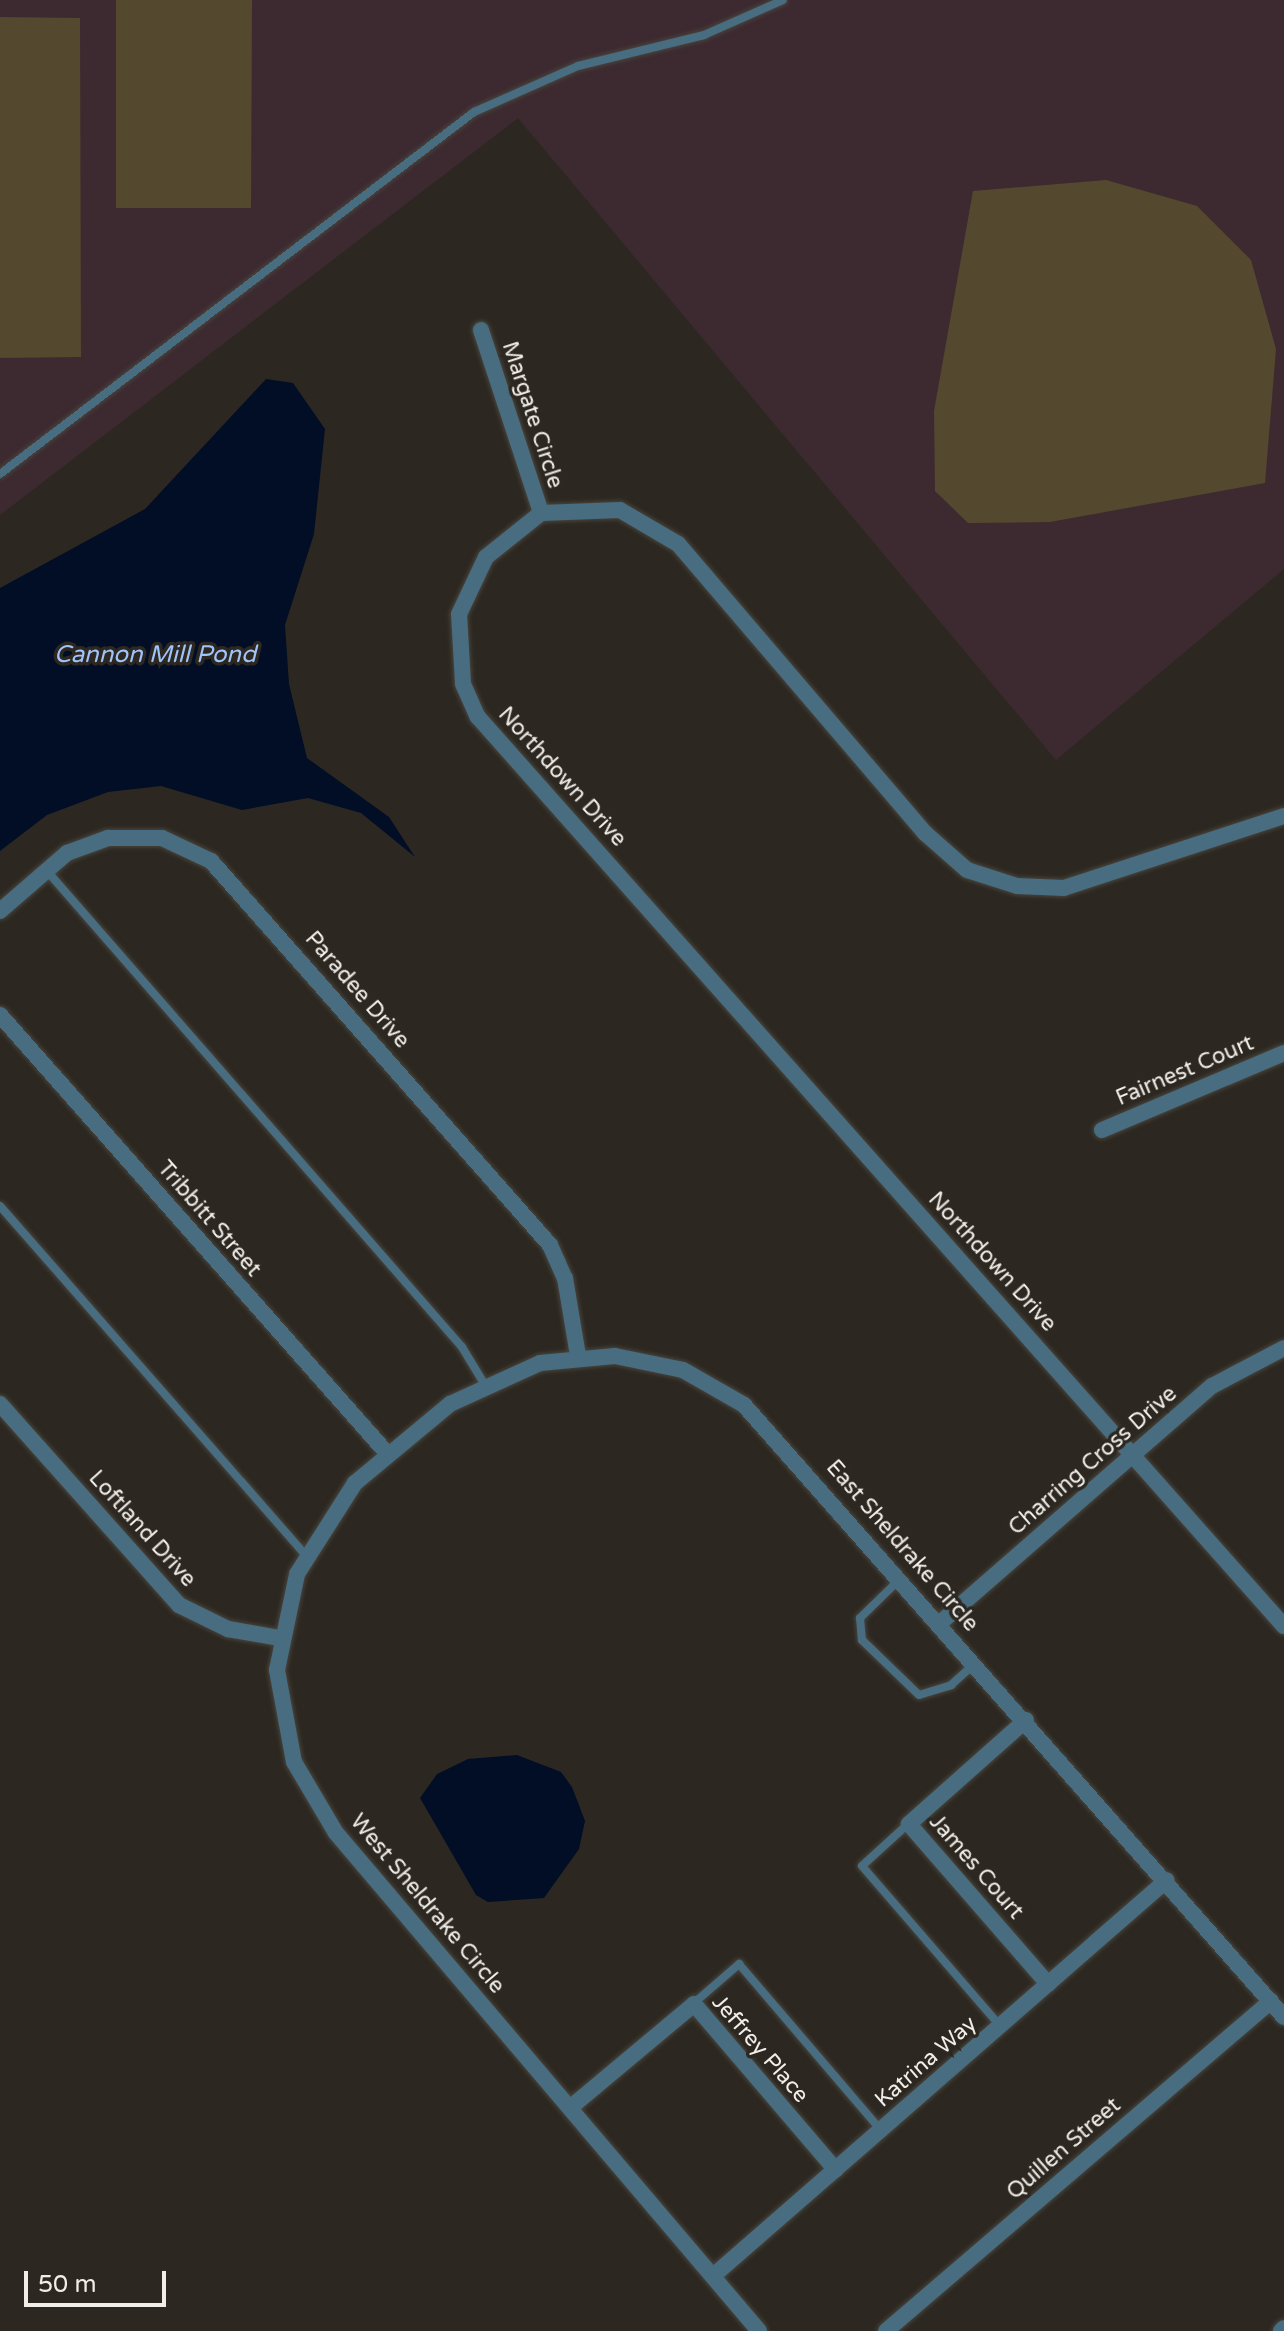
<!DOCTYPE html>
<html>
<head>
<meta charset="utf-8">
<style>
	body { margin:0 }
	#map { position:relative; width:1284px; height:2331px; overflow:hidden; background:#2c2821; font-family:"Varela Round",sans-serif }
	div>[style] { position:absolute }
	.education>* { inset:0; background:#3d2a31 }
	.green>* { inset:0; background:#54482f }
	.water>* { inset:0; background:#010e26 }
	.roads { filter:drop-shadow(0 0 2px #48443d) drop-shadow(0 0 2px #48443d) }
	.lane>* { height:8px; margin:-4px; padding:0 4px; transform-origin:4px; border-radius:4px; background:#486d80 }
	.street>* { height:16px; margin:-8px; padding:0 8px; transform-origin:8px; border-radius:8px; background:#486d80 }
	span { translate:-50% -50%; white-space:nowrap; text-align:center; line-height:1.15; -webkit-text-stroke:7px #2c2821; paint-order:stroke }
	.street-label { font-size:22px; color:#f1eee9 }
	.water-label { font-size:24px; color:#a0c4fa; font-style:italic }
	.scale { position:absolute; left:24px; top:2271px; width:142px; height:36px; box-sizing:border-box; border:4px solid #f1eee9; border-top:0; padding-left:10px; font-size:24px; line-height:28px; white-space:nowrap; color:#f1eee9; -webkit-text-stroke:6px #2c2821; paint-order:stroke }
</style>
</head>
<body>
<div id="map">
	<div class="education">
		<div style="clip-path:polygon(0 0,1284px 0,1284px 569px,1056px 760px,518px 118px,0 515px)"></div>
	</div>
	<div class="green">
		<div style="clip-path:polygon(116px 0,252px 0,251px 208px,116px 208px)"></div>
		<div style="clip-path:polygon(0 17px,80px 18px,81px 357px,0 358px)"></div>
		<div style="clip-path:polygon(1106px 180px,1197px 206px,1251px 260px,1276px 349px,1265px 483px,1050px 522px,968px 523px,935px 491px,934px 411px,973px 191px)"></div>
	</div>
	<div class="water">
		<div style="clip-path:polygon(266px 379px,293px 383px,325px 429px,314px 534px,285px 625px,289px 684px,307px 758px,389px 817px,415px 857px,361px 813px,308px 798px,242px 810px,161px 786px,108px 792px,47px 815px,0 851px,0 588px,145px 509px)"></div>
		<div style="clip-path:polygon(517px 1755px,561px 1772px,572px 1787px,585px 1821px,579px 1849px,544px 1898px,488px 1902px,476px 1895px,420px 1798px,437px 1774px,468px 1759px)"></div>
	</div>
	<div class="roads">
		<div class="lane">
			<div style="left:0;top:474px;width:596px;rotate:-37.37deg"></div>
			<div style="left:474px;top:112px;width:114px;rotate:-23.9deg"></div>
			<div style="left:578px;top:66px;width:130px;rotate:-13.8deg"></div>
			<div style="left:704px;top:35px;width:86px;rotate:-23.9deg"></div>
			<div style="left:47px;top:871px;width:632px;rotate:48.92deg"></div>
			<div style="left:462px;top:1347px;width:44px;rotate:58.8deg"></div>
			<div style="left:0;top:1206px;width:463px;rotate:48.8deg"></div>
			<div style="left:900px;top:1579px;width:56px;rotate:135.7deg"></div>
			<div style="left:860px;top:1618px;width:22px;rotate:85deg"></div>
			<div style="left:862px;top:1640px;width:79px;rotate:44deg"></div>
			<div style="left:919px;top:1695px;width:34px;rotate:-17deg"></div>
			<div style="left:951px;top:1685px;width:31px;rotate:-42deg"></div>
			<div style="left:908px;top:1824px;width:62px;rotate:137.6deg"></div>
			<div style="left:862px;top:1866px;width:211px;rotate:49.2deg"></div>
			<div style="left:694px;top:2003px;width:60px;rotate:-40.9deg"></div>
			<div style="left:739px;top:1964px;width:218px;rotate:49.5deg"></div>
		</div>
		<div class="street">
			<div style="left:481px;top:330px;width:193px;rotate:71.8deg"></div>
			<div style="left:1284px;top:816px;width:231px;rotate:161.9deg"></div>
			<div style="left:1064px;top:888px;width:47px;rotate:-177.6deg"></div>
			<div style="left:1017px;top:886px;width:52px;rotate:-162.3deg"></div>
			<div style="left:967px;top:870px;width:56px;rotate:-138.6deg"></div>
			<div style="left:925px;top:833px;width:380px;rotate:-130.5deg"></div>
			<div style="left:678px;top:544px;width:67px;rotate:-149.6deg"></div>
			<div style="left:620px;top:510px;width:79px;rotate:177.8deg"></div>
			<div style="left:541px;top:513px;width:70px;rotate:141.3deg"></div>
			<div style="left:486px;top:557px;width:63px;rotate:115.3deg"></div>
			<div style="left:459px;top:614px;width:70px;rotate:86.7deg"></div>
			<div style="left:463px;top:684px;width:36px;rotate:66deg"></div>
			<div style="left:478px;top:717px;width:1215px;rotate:48.44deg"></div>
			<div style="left:0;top:911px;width:89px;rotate:-40.9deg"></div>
			<div style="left:67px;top:853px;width:44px;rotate:-20.1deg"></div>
			<div style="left:108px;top:838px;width:54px"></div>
			<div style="left:162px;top:838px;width:54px;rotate:25.1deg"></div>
			<div style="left:211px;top:861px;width:512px;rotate:48.56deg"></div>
			<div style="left:550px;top:1245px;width:36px;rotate:66deg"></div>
			<div style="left:565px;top:1278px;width:79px;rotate:80.5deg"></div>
			<div style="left:0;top:1015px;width:582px;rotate:48.55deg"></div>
			<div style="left:1102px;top:1130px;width:198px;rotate:-22.9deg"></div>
			<div style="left:0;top:1404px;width:269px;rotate:48.3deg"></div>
			<div style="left:179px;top:1605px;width:55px;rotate:26.1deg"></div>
			<div style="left:228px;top:1629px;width:53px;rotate:9.8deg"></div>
			<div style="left:940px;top:1623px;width:361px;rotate:-41.1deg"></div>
			<div style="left:1212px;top:1386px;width:81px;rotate:-27.8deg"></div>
			<div style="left:1026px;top:1720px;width:157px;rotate:138.4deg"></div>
			<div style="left:909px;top:1824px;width:212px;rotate:49deg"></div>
			<div style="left:571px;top:2107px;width:160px;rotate:-39.9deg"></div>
			<div style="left:694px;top:2004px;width:218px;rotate:49.5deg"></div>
			<div style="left:713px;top:2276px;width:602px;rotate:-41.1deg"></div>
			<div style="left:759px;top:2331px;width:653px;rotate:-130.34deg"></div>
			<div style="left:336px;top:1833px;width:82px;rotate:-120.6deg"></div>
			<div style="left:294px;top:1762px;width:94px;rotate:-100.5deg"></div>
			<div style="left:277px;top:1670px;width:98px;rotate:-78.2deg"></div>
			<div style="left:297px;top:1574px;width:108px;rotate:-57.5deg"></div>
			<div style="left:355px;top:1483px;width:124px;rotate:-39.7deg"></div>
			<div style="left:450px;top:1404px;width:99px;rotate:-24.5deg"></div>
			<div style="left:540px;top:1363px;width:75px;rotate:-5.3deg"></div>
			<div style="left:615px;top:1356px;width:69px;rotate:11.6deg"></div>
			<div style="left:683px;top:1370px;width:70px;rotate:29.8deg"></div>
			<div style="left:744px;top:1405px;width:816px;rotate:48.58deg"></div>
			<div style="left:886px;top:2331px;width:507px;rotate:-40.6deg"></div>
			<div style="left:1281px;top:2331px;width:4px;rotate:-45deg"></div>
		</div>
	</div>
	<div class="street-label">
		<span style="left:532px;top:415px;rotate:72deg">Margate Circle</span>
		<span style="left:562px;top:777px;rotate:48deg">Northdown Drive</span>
		<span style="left:357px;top:990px;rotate:49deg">Paradee Drive</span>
		<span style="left:1185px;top:1071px;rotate:-23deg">Fairnest Court</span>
		<span style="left:209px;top:1219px;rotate:49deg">Tribbitt Street</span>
		<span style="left:992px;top:1262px;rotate:48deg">Northdown Drive</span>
		<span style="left:1093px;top:1461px;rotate:-41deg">Charring Cross Drive</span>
		<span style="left:142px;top:1529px;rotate:48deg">Loftland Drive</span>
		<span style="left:902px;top:1546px;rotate:49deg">East Sheldrake Circle</span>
		<span style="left:976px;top:1867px;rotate:49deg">James Court</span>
		<span style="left:427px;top:1904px;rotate:50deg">West Sheldrake Circle</span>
		<span style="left:760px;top:2049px;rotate:49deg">Jeffrey Place</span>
		<span style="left:926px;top:2062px;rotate:-41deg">Katrina Way</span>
		<span style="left:1064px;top:2149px;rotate:-41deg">Quillen Street</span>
	</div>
	<div class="water-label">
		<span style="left:155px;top:655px">Cannon Mill Pond</span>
	</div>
	<div class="scale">50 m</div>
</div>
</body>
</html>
